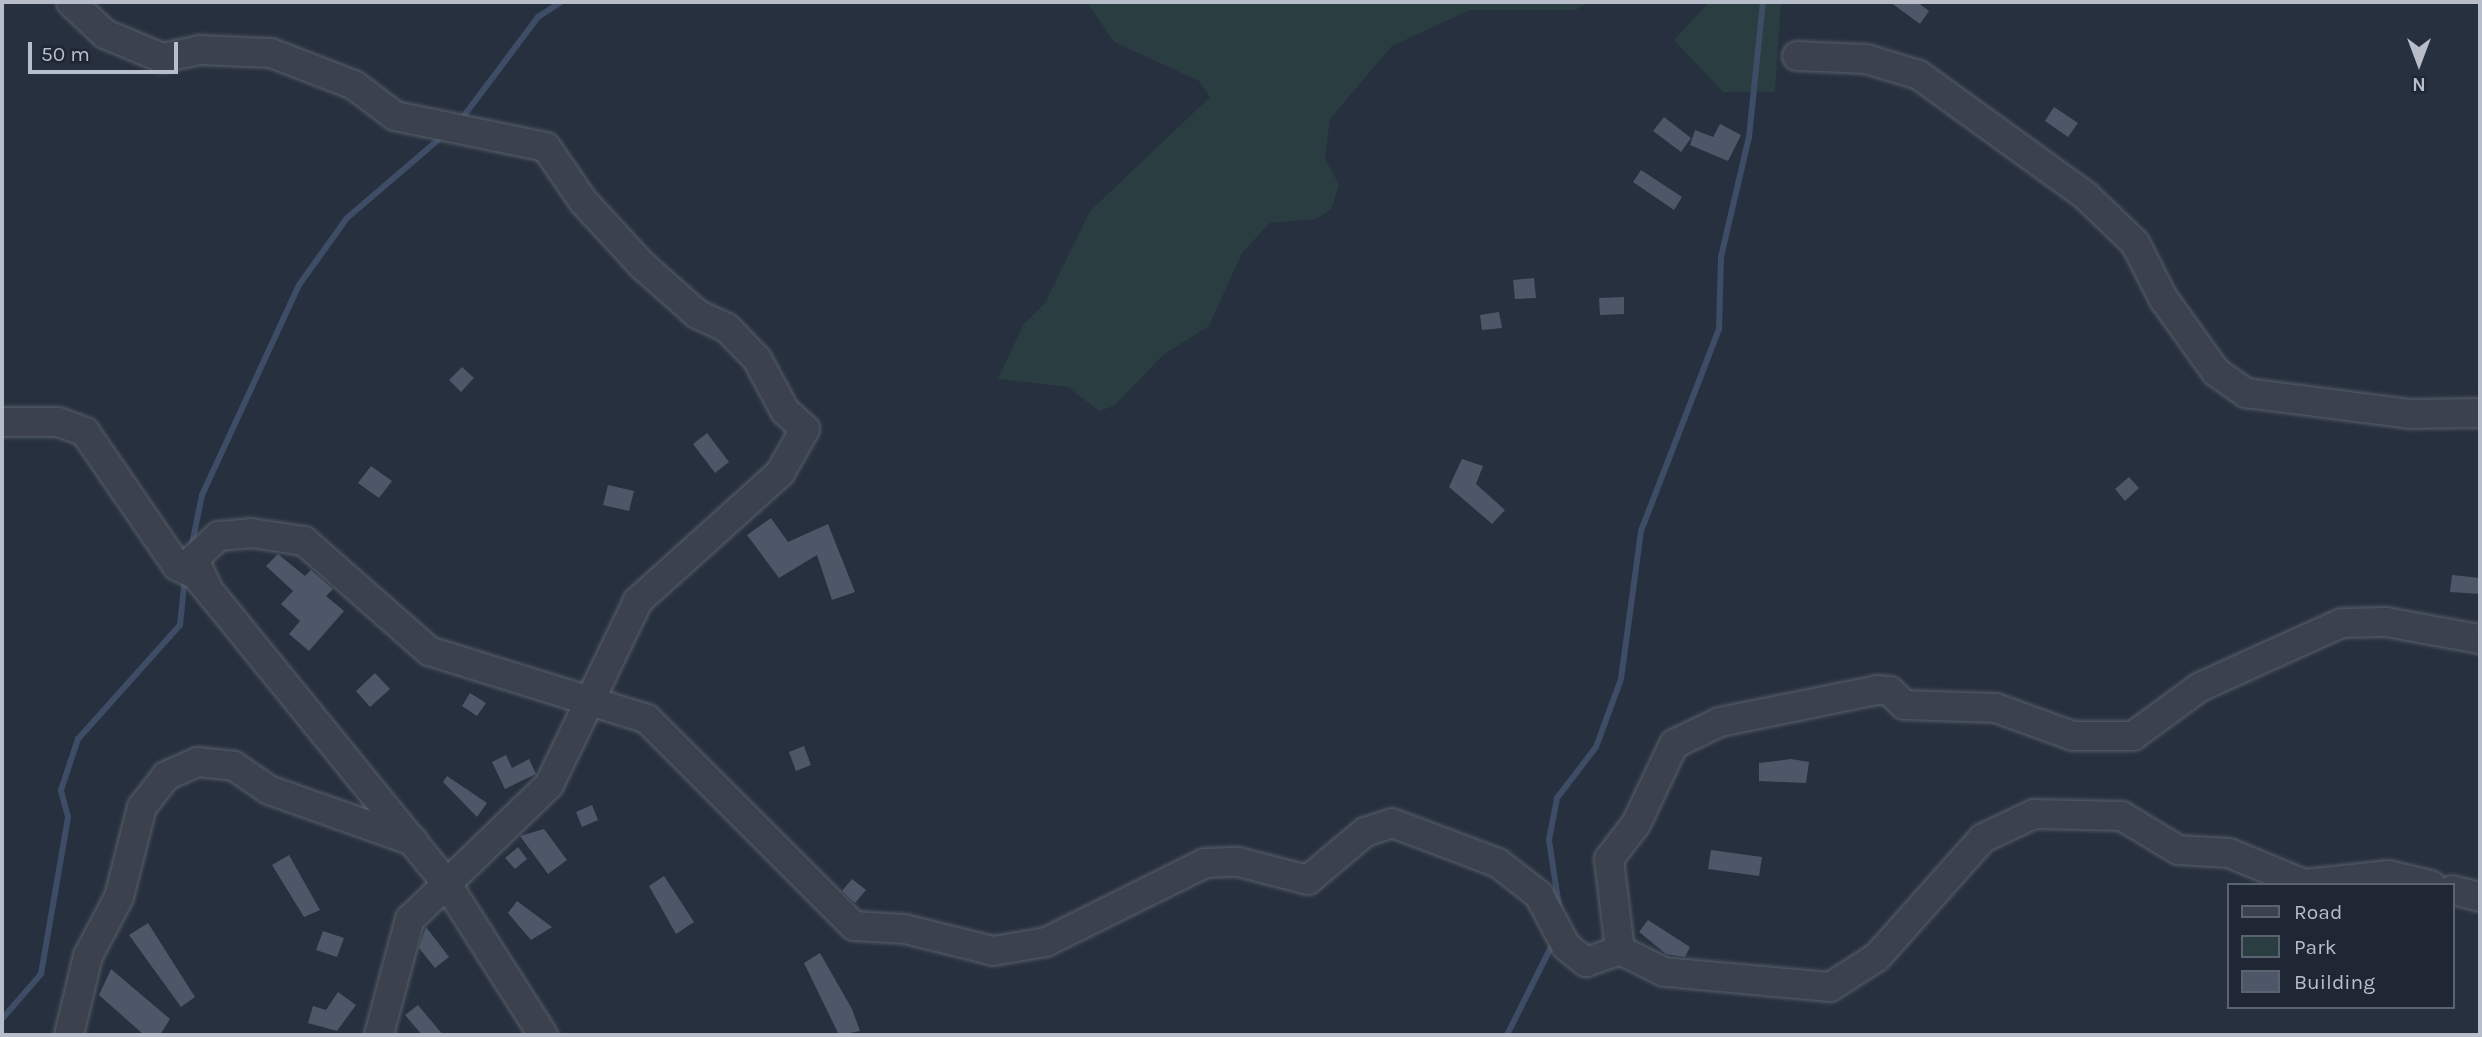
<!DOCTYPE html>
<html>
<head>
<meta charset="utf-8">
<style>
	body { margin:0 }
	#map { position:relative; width:2482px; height:1037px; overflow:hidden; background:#27303e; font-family:Karla,sans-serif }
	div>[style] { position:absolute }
	.green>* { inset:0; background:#2a3d40 }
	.stream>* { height:6px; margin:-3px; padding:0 3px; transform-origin:3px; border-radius:3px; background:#3e4c66 }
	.building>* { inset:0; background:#4d5767 }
	.roads { filter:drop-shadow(0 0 2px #59606c) drop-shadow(0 0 2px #59606c) }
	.minor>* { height:28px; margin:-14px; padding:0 14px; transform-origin:14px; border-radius:14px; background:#3b424e }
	span { translate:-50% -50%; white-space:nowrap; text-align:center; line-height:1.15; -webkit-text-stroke:5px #202734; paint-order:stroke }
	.frame { position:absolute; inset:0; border:4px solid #b7bdc9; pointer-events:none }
	.legend { position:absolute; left:2227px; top:883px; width:228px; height:126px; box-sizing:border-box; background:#202734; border:2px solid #5c6370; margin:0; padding:9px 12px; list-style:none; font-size:21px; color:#b7bdc9 }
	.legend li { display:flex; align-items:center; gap:14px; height:35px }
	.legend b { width:35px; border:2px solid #5c6370 }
	.north { position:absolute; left:2384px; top:28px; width:70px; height:70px; -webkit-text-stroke:5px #202734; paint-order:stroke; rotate:180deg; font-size:19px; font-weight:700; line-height:28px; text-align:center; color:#b7bdc9 }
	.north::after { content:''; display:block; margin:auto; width:24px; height:32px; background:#b7bdc9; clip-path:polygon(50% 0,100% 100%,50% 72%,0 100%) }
	.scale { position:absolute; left:28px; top:42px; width:150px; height:32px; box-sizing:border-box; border:4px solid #b7bdc9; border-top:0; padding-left:9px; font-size:21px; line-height:24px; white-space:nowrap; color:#b7bdc9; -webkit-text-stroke:5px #202734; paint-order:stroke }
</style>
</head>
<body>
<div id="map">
	<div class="green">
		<div style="clip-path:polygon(1087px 2px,1588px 2px,1576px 10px,1470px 10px,1392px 46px,1330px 119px,1325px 159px,1339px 184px,1332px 208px,1317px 219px,1270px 223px,1242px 253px,1209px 326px,1163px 355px,1114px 406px,1099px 411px,1068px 387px,998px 379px,1023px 325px,1045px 303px,1090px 211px,1210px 97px,1199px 81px,1114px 42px)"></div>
		<div style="clip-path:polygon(1709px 2px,1781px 2px,1775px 92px,1723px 92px,1674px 40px)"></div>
	</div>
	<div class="stream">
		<div style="left:460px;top:121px;width:130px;rotate:-53.1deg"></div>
		<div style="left:538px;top:17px;width:27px;rotate:-33deg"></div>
		<div style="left:191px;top:549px;width:55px;rotate:-78.5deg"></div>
		<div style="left:202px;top:495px;width:231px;rotate:-65.2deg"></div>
		<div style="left:299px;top:285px;width:82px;rotate:-54.4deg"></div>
		<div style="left:347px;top:218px;width:128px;rotate:-40.6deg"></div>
		<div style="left:1560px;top:913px;width:74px;rotate:-98.6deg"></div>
		<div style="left:1549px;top:840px;width:43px;rotate:-79.2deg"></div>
		<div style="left:1557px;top:798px;width:64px;rotate:-52.6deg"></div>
		<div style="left:1596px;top:747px;width:72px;rotate:-69.8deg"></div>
		<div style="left:1621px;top:679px;width:149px;rotate:-82.3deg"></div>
		<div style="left:1641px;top:531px;width:217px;rotate:-68.9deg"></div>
		<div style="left:1719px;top:329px;width:72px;rotate:-88.4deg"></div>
		<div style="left:1721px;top:257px;width:123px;rotate:-76.9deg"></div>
		<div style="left:1749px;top:137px;width:136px;rotate:-84.1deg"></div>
		<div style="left:2px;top:1019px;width:60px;rotate:-49.1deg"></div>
		<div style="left:41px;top:974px;width:159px;rotate:-80.2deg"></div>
		<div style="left:68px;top:817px;width:28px;rotate:-105deg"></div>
		<div style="left:61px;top:790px;width:54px;rotate:-71.6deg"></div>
		<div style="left:78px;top:739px;width:153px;rotate:-48.2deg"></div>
		<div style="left:180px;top:625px;width:48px;rotate:-84.1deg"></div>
		<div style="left:1507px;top:1035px;width:103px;rotate:-63.4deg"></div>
	</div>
	<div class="building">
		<div style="clip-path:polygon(1890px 2px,1917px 2px,1929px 11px,1920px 24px)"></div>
		<div style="clip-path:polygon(2054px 107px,2078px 123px,2068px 137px,2045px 121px)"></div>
		<div style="clip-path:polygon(1664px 117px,1691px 138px,1681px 152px,1653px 131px)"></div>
		<div style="clip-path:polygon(1720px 124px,1741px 135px,1728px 161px,1690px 145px,1695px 130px,1713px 137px)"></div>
		<div style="clip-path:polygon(1641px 170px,1682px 197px,1674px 210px,1633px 182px)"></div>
		<div style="clip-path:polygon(1534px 278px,1536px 298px,1515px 299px,1513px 280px)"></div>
		<div style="clip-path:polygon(1624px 297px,1624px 314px,1600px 315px,1599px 298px)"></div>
		<div style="clip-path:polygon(1499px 312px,1502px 328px,1482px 330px,1480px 315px)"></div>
		<div style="clip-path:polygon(462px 367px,474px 378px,461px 392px,449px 380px)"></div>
		<div style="clip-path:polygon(707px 433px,729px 462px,715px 473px,693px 444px)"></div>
		<div style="clip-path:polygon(1462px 459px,1483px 466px,1476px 484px,1505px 510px,1492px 524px,1449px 487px)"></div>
		<div style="clip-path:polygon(371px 466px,392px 481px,379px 498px,358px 483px)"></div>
		<div style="clip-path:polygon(2129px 477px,2139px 488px,2125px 501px,2115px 489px)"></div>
		<div style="clip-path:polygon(608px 485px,634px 491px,629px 511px,603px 505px)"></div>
		<div style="clip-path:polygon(771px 518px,788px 542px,828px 524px,855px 592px,832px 600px,817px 555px,779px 578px,747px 535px)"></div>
		<div style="clip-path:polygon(278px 554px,305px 576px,311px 570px,333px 589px,326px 596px,344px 611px,309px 651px,289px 634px,300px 621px,281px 604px,293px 591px,266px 566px)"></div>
		<div style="clip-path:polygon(2452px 575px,2480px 578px,2480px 594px,2450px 592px)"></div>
		<div style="clip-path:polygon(375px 673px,390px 689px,370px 707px,356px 691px)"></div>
		<div style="clip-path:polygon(470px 693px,486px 703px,477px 716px,462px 706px)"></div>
		<div style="clip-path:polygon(804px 746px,811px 765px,796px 771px,789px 752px)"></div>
		<div style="clip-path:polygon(506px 755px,512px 768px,529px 759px,536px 774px,505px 789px,492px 762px)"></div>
		<div style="clip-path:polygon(1791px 759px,1809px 762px,1806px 783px,1759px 781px,1759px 763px)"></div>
		<div style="clip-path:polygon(447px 776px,487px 803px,477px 817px,443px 782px)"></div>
		<div style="clip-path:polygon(592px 805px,598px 820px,582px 827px,576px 812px)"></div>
		<div style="clip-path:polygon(544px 829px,567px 860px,548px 874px,520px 836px)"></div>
		<div style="clip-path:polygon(518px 847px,527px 859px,515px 869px,505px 858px)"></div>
		<div style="clip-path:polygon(1711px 850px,1762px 857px,1759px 876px,1708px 869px)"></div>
		<div style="clip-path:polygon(289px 855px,320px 910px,304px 917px,272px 865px)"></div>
		<div style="clip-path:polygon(664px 876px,694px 922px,676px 934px,649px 886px)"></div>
		<div style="clip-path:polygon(852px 879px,866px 890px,855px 903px,842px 891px)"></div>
		<div style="clip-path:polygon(517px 901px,552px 927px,531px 940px,508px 913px)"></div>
		<div style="clip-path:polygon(1648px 920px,1690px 947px,1685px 957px,1666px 954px,1639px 932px)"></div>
		<div style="clip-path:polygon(148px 923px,195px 997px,181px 1007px,129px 935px)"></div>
		<div style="clip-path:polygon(426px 927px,449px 957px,435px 968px,419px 948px)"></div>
		<div style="clip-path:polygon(323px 931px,344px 938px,337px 957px,316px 950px)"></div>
		<div style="clip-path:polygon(820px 953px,852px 1009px,860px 1031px,839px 1035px,804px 963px)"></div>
		<div style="clip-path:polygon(111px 969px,170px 1019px,160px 1035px,144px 1035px,99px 995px)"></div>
		<div style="clip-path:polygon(338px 992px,356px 1005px,337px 1031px,308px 1023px,313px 1006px,326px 1010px)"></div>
		<div style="clip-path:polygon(418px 1005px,443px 1035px,422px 1035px,405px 1015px)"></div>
	</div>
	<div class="roads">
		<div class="minor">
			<div style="left:71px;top:2px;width:47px;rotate:43.3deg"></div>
			<div style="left:105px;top:34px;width:62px;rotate:22.8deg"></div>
			<div style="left:162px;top:58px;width:38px;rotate:-12deg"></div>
			<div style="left:199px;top:50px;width:72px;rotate:2.4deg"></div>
			<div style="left:271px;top:53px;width:89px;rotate:21.1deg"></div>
			<div style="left:354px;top:85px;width:51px;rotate:37.1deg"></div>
			<div style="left:395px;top:116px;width:154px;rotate:11.6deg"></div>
			<div style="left:546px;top:147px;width:65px;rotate:55.6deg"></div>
			<div style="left:583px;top:201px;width:88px;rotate:47.3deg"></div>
			<div style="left:643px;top:266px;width:72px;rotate:41.6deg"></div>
			<div style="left:697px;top:314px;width:33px;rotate:25deg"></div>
			<div style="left:727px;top:328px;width:43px;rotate:45.9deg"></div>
			<div style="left:757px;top:359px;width:59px;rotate:61.7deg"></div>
			<div style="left:785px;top:411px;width:27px;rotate:42deg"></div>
			<div style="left:805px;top:429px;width:51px;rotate:119.6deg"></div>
			<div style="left:780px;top:473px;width:191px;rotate:138deg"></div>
			<div style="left:638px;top:601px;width:204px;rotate:115.8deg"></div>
			<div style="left:549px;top:785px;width:193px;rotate:136deg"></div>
			<div style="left:410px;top:919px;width:120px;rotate:105deg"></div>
			<div style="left:1797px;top:56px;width:69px;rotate:2.5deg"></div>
			<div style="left:1866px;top:59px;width:55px;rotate:16.8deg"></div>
			<div style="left:1919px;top:75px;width:206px;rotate:35.9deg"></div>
			<div style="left:2086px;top:196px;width:68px;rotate:43.8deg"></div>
			<div style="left:2135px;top:243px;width:62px;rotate:63deg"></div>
			<div style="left:2163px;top:298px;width:91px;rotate:54.4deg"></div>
			<div style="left:2216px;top:372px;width:37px;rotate:35deg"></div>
			<div style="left:2246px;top:393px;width:165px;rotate:7.3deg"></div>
			<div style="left:2410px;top:414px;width:70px;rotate:-0.8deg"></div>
			<div style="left:2px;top:422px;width:56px"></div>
			<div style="left:58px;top:422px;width:29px;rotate:20deg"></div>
			<div style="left:85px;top:432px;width:163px;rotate:55.5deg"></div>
			<div style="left:177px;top:566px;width:21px;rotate:25deg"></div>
			<div style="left:196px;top:575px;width:395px;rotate:50.9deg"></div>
			<div style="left:445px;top:881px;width:183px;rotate:57.5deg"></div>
			<div style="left:208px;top:589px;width:33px;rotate:-115deg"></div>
			<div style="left:194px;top:559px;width:34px;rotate:-43deg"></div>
			<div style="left:219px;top:536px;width:32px;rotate:-5deg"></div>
			<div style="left:251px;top:533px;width:54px;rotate:8.6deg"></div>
			<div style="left:304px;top:541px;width:167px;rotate:41.3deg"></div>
			<div style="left:429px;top:651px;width:228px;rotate:17.3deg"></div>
			<div style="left:647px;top:719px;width:293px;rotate:45deg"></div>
			<div style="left:854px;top:926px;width:51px;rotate:3.4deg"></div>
			<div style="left:905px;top:929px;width:91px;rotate:14deg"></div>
			<div style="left:993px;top:951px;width:54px;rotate:-9.6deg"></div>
			<div style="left:1046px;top:942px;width:178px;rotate:-26.4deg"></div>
			<div style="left:1205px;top:863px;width:33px;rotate:-2deg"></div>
			<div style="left:1238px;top:862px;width:72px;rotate:14.4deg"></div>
			<div style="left:1308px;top:880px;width:75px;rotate:-40.1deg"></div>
			<div style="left:1365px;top:832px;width:28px;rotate:-18deg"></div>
			<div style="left:1392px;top:823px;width:113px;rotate:20.7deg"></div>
			<div style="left:1498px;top:863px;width:52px;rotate:38deg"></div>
			<div style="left:1539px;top:895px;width:58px;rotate:62.1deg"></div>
			<div style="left:1566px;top:946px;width:26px;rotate:39deg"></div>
			<div style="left:1586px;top:962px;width:36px;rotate:-19deg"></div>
			<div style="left:2431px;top:885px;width:43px;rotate:-166.6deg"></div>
			<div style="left:2389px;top:875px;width:85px;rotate:174deg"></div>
			<div style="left:2304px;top:884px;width:81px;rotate:-157.5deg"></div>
			<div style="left:2229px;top:853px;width:51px;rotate:-176.6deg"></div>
			<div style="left:2178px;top:850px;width:66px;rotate:-148.7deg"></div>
			<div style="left:2122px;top:816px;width:88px;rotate:-178.7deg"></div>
			<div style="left:2034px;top:814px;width:56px;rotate:154.8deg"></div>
			<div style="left:1983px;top:838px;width:159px;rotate:131.7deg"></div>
			<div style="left:1877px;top:957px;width:56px;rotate:147.4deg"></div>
			<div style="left:1830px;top:987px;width:167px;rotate:-174.8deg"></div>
			<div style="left:1664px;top:972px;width:49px;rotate:-153.4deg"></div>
			<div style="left:1620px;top:950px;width:92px;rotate:-96.9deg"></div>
			<div style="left:1609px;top:859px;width:44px;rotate:-52.4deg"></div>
			<div style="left:1636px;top:824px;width:89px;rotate:-64.6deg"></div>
			<div style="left:1674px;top:744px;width:51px;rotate:-25.6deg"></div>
			<div style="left:1720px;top:722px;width:160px;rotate:-11.5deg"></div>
			<div style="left:1877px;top:690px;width:13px;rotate:4deg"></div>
			<div style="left:1890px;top:691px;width:20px;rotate:45deg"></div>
			<div style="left:1904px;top:705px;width:92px;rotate:1.9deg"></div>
			<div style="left:1996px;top:708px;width:82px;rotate:20deg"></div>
			<div style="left:2073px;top:736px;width:60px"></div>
			<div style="left:2133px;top:736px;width:83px;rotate:-36.2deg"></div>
			<div style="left:2200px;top:687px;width:156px;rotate:-24.3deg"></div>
			<div style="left:2342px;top:623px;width:44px;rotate:-1.3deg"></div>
			<div style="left:2386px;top:622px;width:96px;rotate:10.3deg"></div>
			<div style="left:2452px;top:890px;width:29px;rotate:14deg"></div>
			<div style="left:69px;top:1035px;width:81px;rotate:-76.5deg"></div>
			<div style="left:88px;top:956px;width:67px;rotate:-62.3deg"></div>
			<div style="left:119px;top:897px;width:93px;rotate:-75.7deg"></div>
			<div style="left:142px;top:807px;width:39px;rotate:-52deg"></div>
			<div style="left:166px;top:776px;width:35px;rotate:-24deg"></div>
			<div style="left:198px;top:762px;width:36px;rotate:6deg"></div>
			<div style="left:234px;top:766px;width:42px;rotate:34.4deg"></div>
			<div style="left:269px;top:790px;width:153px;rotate:19.5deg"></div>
		</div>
	</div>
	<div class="frame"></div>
	<ul class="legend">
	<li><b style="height:9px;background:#3b424e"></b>Road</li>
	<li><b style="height:19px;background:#2a3d40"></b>Park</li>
	<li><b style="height:19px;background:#4d5767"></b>Building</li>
	</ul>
	<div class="north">N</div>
	<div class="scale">50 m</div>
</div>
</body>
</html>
